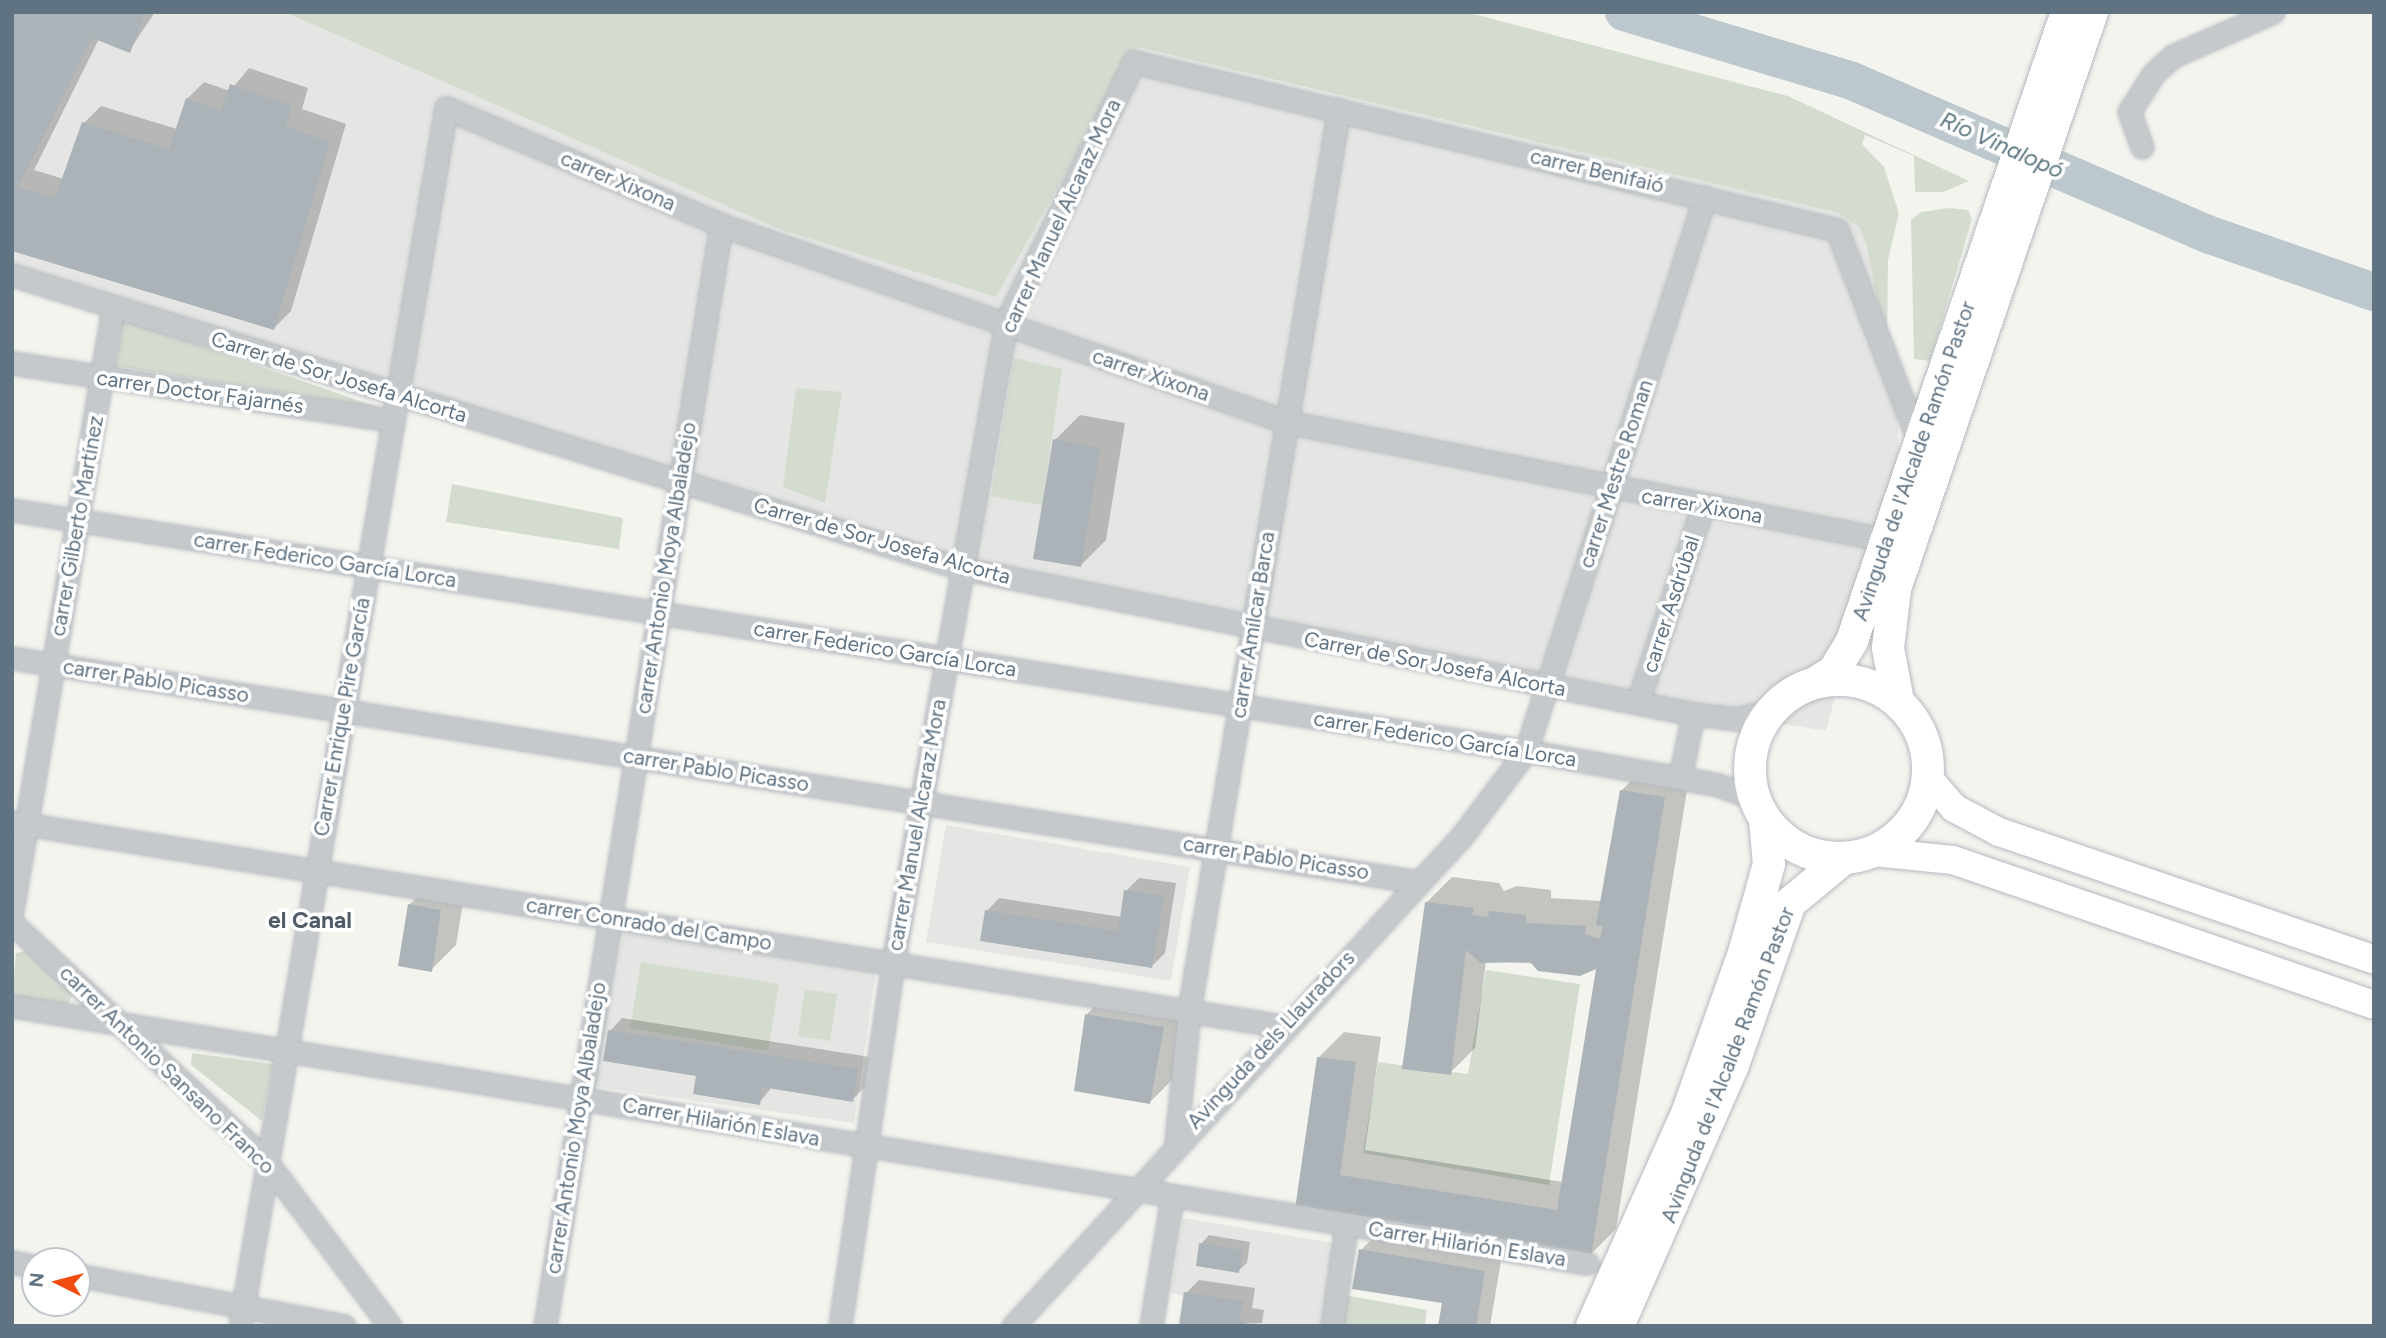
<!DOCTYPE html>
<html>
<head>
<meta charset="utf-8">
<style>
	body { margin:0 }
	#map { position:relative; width:2386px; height:1338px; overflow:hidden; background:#f4f4ef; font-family:Figtree,sans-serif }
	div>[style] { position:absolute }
	.built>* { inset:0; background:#e5e6e3 }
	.green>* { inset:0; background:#d4dcd0 }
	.shadow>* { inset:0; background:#0003 }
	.river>* { height:38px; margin:-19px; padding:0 19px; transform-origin:19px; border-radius:19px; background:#bcc8cd }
	.building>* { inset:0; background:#abb3b8 }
	.roads { filter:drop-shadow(0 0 2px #b5babf) drop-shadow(0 0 2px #b5babf) }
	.street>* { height:21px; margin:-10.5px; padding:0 10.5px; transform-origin:10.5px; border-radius:10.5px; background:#c6c9cc }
	.secondary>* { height:28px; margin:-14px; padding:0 14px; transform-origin:14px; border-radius:14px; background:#fff }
	.primary>* { height:32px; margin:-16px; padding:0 16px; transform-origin:16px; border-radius:16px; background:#fff }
	.primary>.ring { margin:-16px; padding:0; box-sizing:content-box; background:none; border:32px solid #fff; border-radius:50% }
	span { translate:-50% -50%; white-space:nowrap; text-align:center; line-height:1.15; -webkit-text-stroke:7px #fff; paint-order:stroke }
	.street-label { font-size:21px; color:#607383 }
	.water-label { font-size:23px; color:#5b7681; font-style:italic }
	.neighbourhood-label { font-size:23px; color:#4f5c68; font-weight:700 }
	.frame { position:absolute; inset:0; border:14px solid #607383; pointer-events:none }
	.north { position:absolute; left:21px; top:1247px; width:70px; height:70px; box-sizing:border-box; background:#fff; border:2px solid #bfc7cd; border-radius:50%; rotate:276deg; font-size:19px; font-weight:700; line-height:28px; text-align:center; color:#607383 }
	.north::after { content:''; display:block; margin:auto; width:24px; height:32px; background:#f24d11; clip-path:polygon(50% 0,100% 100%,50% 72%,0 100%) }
</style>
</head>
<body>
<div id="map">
	<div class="built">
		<div style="clip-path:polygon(12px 12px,284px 12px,779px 229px,1123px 44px,1838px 213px,1859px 227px,1866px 244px,1896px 388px,1899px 450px,1826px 731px,1553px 685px,990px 574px,12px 264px)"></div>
		<div style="clip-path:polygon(946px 825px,1190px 867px,1171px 981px,926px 942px)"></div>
		<div style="clip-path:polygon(618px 933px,876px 972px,854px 1123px,590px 1086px)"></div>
		<div style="clip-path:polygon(1183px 1218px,1334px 1243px,1322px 1326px,1177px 1326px,1183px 1296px,1171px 1293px)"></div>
	</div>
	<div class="green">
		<div style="clip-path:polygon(284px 12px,1466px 12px,1788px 96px,1969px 181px,1943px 192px,1915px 192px,1914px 156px,1865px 135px,1862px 144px,1884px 167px,1899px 213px,1888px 260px,1887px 348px,1866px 244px,1859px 227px,1838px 213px,1137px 47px,996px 297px,779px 229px)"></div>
		<div style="clip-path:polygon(1949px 208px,1968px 210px,1972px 219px,1930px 361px,1914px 359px,1911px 220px,1921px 212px)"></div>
		<div style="clip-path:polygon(123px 319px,380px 408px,116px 366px)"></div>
		<div style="clip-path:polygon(1014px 358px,1062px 369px,1042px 505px,991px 496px)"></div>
		<div style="clip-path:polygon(796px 388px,842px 392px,825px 503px,783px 487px)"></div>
		<div style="clip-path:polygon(452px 484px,623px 518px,619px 549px,446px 522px)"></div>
		<div style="clip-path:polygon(26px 951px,73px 994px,67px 1006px,12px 997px,16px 953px)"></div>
		<div style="clip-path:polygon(641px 962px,779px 984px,768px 1051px,630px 1028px)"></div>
		<div style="clip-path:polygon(1486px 970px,1580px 984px,1549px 1185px,1363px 1153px,1378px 1062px,1468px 1074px)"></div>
		<div style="clip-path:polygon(805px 989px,837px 994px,830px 1041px,798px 1036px)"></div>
		<div style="clip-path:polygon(192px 1053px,273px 1064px,262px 1121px,191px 1065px)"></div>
		<div style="clip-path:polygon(1345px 1295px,1427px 1310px,1425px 1326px,1340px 1326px)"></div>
	</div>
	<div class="shadow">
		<div style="clip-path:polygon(12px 12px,155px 12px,129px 51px,99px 39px,34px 170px,64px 179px,84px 123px,101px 106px,177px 129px,187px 99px,204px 82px,230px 91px,249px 68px,308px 88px,302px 109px,346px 124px,291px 311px,274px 328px,12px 247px)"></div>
		<div style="clip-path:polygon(1080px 415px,1125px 423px,1106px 540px,1080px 566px,1055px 440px)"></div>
		<div style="clip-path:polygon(1647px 765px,1690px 772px,1616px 1229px,1591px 1254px,1297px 1207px,1318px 1058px,1344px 1032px,1381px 1037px,1365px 1150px,1563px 1182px,1598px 967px,1486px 961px,1475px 1048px,1450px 1073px,1426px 903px,1452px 877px,1499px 883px,1504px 891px,1517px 886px,1551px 890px,1551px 898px,1602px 901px,1621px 791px)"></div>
		<div style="clip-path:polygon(1139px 878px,1176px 883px,1165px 953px,1152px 966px,987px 911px,999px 898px,1122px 917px,1126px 891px)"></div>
		<div style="clip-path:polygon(435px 880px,466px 885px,456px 945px,431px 970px,409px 905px)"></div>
		<div style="clip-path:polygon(1112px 989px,1188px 1002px,1175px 1077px,1150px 1102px,1087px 1014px)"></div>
		<div style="clip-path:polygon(622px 1018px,870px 1057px,865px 1087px,852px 1100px,772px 1087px,759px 1103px,610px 1031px)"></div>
		<div style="clip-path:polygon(1378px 1233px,1502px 1255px,1490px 1326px,1440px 1326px,1444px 1302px,1361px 1250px)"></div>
		<div style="clip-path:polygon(1209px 1235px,1250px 1242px,1247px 1263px,1238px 1271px,1201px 1244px)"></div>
		<div style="clip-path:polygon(1199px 1280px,1255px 1288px,1252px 1308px,1264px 1310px,1262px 1323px,1181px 1326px,1186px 1293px)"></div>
	</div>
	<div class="river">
		<div style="left:1624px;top:12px;width:238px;rotate:16.8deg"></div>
		<div style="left:1852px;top:81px;width:390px;rotate:23.3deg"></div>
		<div style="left:2210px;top:235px;width:174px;rotate:19.2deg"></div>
	</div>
	<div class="building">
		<div style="clip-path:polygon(12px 12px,146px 12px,130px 53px,92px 38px,18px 187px,55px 198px,82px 122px,169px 149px,186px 98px,221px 111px,230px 84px,292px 106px,286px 126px,330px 142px,274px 330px,12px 251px)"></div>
		<div style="clip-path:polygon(1053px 439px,1100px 448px,1081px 567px,1033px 559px)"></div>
		<div style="clip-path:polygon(1620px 790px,1665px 797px,1591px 1256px,1295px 1209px,1317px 1057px,1356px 1062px,1340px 1175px,1557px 1210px,1596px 969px,1580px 976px,1538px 971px,1530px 962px,1481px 963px,1466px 950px,1451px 1075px,1402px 1069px,1425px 902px,1474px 908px,1472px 915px,1479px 916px,1488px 917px,1489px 911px,1526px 915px,1526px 923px,1586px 926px,1585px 934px,1600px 939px,1603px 926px,1596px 925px)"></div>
		<div style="clip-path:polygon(1124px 890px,1164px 896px,1152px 968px,980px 941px,985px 910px,1118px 931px)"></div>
		<div style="clip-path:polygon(408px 904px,441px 910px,432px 972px,398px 966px)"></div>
		<div style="clip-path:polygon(1085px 1014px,1164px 1027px,1150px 1104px,1074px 1091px)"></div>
		<div style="clip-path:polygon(608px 1030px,858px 1069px,853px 1102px,762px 1087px,760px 1105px,693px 1094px,696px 1076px,603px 1061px)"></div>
		<div style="clip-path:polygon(1199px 1243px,1243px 1250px,1239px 1273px,1196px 1266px)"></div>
		<div style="clip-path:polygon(1359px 1249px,1485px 1271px,1476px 1326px,1438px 1326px,1442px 1303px,1352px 1289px)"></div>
		<div style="clip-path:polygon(1184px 1292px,1243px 1301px,1240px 1320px,1251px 1326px,1179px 1326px)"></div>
	</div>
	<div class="roads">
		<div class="street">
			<div style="left:2142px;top:147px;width:37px;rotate:-110deg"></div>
			<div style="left:2129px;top:112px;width:46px;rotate:-57.3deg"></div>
			<div style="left:2154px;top:73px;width:25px;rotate:-42deg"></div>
			<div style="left:2173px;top:56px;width:109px;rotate:-23.7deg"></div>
			<div style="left:12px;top:275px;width:993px;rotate:17.16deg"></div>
			<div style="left:961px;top:568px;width:746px;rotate:11.28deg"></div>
			<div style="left:1693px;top:714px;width:43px;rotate:6.6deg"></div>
			<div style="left:1736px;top:719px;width:36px;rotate:-13deg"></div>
			<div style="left:12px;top:363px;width:381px;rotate:8.6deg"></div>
			<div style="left:12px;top:510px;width:1533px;rotate:9.04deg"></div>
			<div style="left:1526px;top:751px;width:195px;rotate:10deg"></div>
			<div style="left:1718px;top:785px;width:40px;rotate:20.2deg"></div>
			<div style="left:12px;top:658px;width:1425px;rotate:9.05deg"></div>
			<div style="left:1638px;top:702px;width:206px;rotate:-71.7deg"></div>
			<div style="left:1680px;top:778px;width:65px;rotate:-78.5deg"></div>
			<div style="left:12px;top:822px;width:1291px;rotate:9.13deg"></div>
			<div style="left:12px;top:911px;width:611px;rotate:-80.49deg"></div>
			<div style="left:12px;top:923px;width:348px;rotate:43.1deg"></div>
			<div style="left:266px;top:1161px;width:206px;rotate:53.1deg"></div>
			<div style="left:12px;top:1006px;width:1596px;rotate:9.27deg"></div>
			<div style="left:1176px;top:1142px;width:132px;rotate:-84.3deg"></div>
			<div style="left:1189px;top:1011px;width:914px;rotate:-80.56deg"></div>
			<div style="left:12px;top:1262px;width:24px;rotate:12deg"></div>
			<div style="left:77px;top:1275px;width:272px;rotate:10.8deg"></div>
			<div style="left:240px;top:1326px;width:1235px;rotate:-80.4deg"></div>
			<div style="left:446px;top:108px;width:299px;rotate:23deg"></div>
			<div style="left:721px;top:225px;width:599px;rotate:19.19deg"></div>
			<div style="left:1287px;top:422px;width:611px;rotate:11.14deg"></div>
			<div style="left:545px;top:1326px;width:1115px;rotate:-80.92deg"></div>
			<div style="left:840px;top:1326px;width:367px;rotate:-81.7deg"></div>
			<div style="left:893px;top:963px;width:650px;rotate:-79.99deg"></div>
			<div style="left:1006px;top:323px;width:291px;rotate:-63.9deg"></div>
			<div style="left:1134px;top:62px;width:723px;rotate:13.44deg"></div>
			<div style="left:1837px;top:230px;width:228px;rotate:68.9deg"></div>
			<div style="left:1013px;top:1326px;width:665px;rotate:-47.5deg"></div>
			<div style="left:1462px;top:836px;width:106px;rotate:-53deg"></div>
			<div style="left:1526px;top:751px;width:582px;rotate:-72.09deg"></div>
			<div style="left:1151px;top:1326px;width:130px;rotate:-80.7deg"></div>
			<div style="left:1332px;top:1326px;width:101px;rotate:-82deg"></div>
		</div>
		<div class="secondary">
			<div style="left:1928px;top:778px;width:40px;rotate:49deg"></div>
			<div style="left:1954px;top:808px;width:51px;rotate:28.1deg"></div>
			<div style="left:1999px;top:832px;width:396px;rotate:18.8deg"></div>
			<div style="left:1874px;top:852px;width:79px;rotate:5.8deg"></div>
			<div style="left:1953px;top:860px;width:445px;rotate:19deg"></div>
		</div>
		<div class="primary">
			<div class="ring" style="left:1750px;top:680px;width:146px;height:146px"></div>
			<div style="left:1817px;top:682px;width:20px;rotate:-33deg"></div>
			<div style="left:1834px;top:671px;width:35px;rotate:-59deg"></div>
			<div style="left:1852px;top:641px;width:665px;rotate:-71.13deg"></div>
			<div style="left:1898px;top:701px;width:54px;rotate:-100.7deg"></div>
			<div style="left:1888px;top:648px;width:59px;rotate:-83.2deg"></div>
			<div style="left:1895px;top:589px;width:610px;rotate:-71.15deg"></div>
			<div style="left:1592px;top:1326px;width:235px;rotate:-65.9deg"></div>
			<div style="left:1688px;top:1111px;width:168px;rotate:-70.5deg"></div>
			<div style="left:1744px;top:953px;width:92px;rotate:-74.3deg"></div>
			<div style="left:1769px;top:864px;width:43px;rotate:-95.3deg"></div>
			<div style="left:1618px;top:1326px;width:285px;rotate:-66.2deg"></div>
			<div style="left:1733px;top:1065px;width:172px;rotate:-70.6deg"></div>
			<div style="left:1790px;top:903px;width:69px;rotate:-39.7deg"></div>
		</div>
	</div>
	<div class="street-label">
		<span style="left:1597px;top:171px;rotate:13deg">carrer Benifaió</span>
		<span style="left:618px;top:181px;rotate:23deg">carrer Xixona</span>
		<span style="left:1061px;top:216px;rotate:-65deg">carrer Manuel Alcaraz Mora</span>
		<span style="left:1151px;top:375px;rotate:19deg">carrer Xixona</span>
		<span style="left:339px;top:377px;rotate:17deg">Carrer de Sor Josefa Alcorta</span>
		<span style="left:200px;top:392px;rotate:8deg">carrer Doctor Fajarnés</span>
		<span style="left:1914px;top:461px;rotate:-71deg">Avinguda de l'Alcalde Ramón Pastor</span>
		<span style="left:1616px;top:474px;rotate:-72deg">carrer Mestre Roman</span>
		<span style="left:1702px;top:506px;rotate:10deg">carrer Xixona</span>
		<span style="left:77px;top:526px;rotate:-80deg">carrer Gilberto Martínez</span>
		<span style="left:882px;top:541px;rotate:16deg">Carrer de Sor Josefa Alcorta</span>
		<span style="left:325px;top:560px;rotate:9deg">carrer Federico García Lorca</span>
		<span style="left:666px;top:568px;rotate:-81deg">carrer Antonio Moya Albaladejo</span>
		<span style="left:1671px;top:604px;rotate:-72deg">carrer Asdrúbal</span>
		<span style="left:1253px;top:625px;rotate:-81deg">carrer Amílcar Barca</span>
		<span style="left:885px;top:649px;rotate:9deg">carrer Federico García Lorca</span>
		<span style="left:1435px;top:664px;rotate:11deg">Carrer de Sor Josefa Alcorta</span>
		<span style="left:156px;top:681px;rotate:9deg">carrer Pablo Picasso</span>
		<span style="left:342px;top:717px;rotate:-80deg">Carrer Enrique Pire García</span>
		<span style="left:1445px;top:739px;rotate:9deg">carrer Federico García Lorca</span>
		<span style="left:716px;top:770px;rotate:9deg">carrer Pablo Picasso</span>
		<span style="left:917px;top:825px;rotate:-80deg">carrer Manuel Alcaraz Mora</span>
		<span style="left:1276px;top:858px;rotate:9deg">carrer Pablo Picasso</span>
		<span style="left:649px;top:924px;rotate:9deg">carrer Conrado del Campo</span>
		<span style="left:1271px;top:1040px;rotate:-47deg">Avinguda dels Llauradors</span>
		<span style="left:1728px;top:1065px;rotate:-69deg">Avinguda de l'Alcalde Ramón Pastor</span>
		<span style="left:167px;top:1070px;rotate:44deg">carrer Antonio Sansano Franco</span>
		<span style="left:721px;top:1122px;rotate:10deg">Carrer Hilarión Eslava</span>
		<span style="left:576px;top:1128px;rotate:-81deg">carrer Antonio Moya Albaladejo</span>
		<span style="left:1467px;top:1244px;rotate:9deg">Carrer Hilarión Eslava</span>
	</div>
	<div class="water-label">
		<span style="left:2002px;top:145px;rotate:24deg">Río Vinalopó</span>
	</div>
	<div class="neighbourhood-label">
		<span style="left:310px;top:920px">el Canal</span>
	</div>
	<div class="frame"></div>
	<div class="north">N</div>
</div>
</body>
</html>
